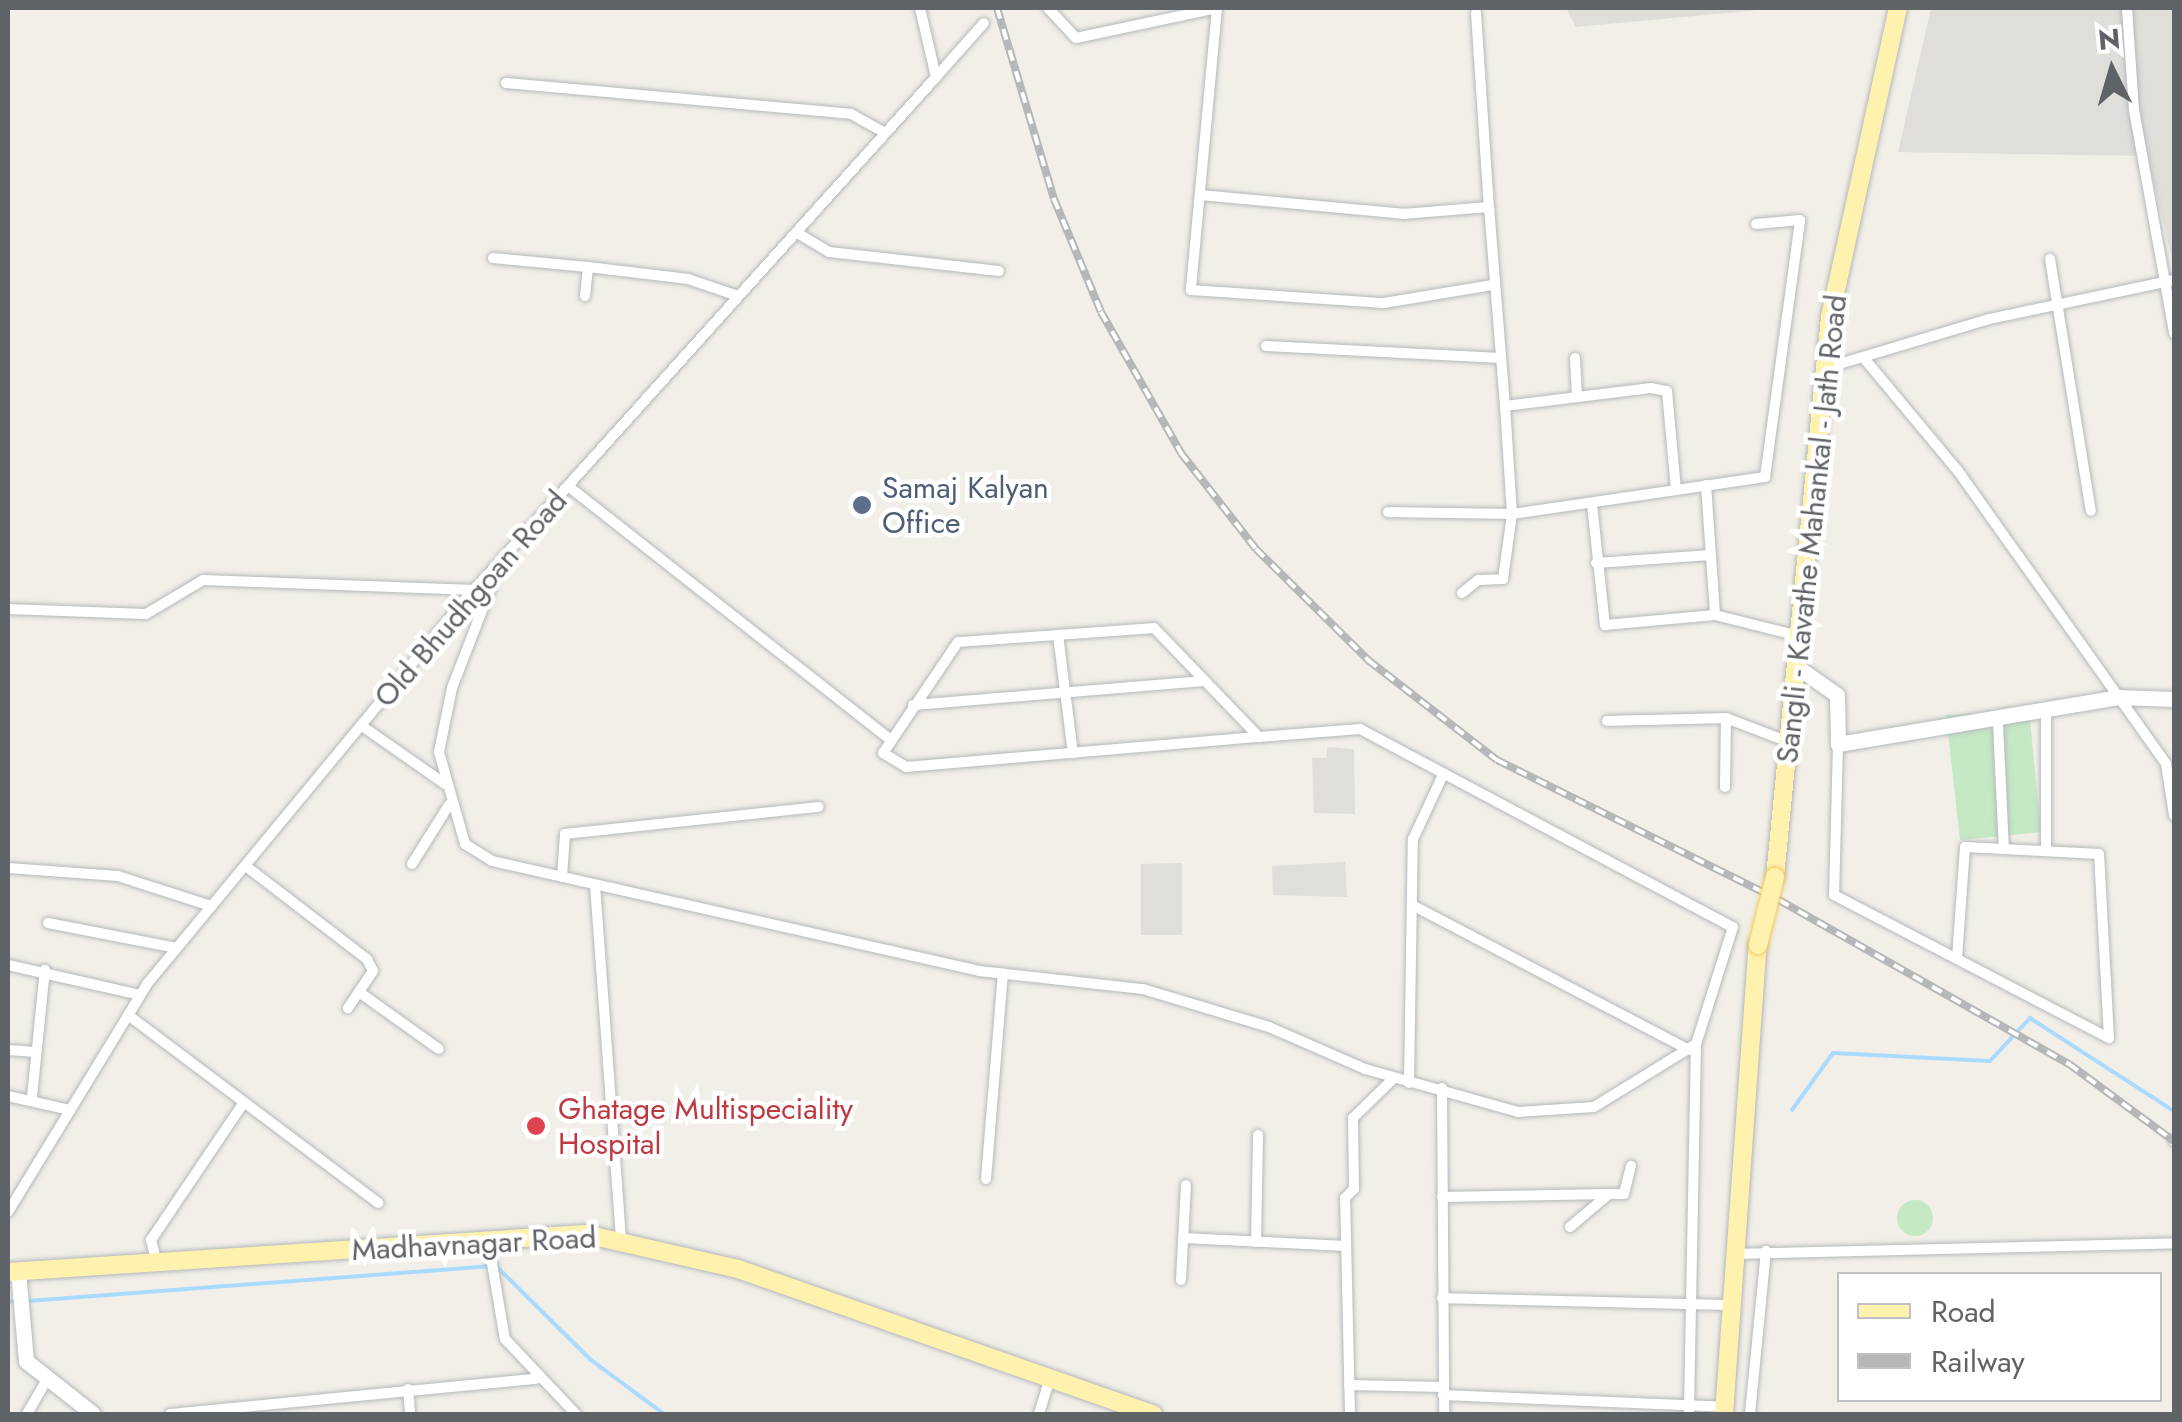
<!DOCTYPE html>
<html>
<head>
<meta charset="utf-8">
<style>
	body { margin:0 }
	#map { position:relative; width:2182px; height:1422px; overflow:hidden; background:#f1efe8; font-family:Jost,sans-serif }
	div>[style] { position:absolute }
	.industrial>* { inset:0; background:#e0deda }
	.green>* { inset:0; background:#c5e8c5 }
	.round { border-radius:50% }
	.stream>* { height:4px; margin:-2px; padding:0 2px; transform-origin:2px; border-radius:2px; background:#aadaff }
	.roads { filter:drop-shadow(0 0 2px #b5b8bc) drop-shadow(0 0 2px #b5b8bc) }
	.street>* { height:10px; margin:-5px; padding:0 5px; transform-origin:5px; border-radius:5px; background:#fff }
	.secondary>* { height:15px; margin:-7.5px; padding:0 7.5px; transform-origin:7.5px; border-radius:7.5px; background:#fff }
	.primary>* { height:18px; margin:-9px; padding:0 9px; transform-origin:9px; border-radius:9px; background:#fff2af }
	.rail>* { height:8px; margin-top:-4px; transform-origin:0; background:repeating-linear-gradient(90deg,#fff 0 11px,#b6b7b8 0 22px); box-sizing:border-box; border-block:2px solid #b6b7b8 }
	.bridges { filter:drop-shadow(0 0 2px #f2c960) drop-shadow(0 0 2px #f2c960) }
	.primary-bridge>* { height:18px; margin:-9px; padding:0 9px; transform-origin:9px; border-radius:9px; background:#fff2af }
	.dots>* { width:28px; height:28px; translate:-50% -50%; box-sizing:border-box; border:5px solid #fff; border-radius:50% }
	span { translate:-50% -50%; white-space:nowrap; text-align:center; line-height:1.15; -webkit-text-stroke:9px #fff; paint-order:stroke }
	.service-label { font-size:30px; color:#4e5e75 }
	.left { translate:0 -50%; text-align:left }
	.street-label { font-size:30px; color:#5f6368 }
	.health-label { font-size:30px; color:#be3a42 }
	.frame { position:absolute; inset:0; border:10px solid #5f6368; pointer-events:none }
	.legend { position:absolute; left:1837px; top:1272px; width:325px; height:130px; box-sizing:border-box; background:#fff; border:2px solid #bfc1c3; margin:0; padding:12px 18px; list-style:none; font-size:30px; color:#5f6368 }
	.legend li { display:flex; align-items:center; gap:20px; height:50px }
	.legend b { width:50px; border:2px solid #bfc1c3 }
	.north { position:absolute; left:2062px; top:20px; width:100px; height:100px; -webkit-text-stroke:8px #fff; paint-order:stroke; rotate:355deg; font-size:28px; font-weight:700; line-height:40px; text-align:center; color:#5f6368 }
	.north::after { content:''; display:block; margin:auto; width:35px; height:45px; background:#5f6368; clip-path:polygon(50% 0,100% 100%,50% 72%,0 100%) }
</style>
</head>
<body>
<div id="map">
	<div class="industrial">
		<div style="clip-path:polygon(1566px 8px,1781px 8px,1576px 27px)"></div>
		<div style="clip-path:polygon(1931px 8px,2174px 8px,2174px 268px,2148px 156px,1898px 152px)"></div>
		<div style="clip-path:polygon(1327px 747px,1354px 749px,1355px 814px,1314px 813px,1312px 758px,1327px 758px)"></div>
		<div style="clip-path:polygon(1345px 862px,1347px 897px,1273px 895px,1272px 866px)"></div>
		<div style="clip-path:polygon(1182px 863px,1182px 935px,1141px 935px,1141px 864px)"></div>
	</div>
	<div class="green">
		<div style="clip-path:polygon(2029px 710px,2041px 832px,1960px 840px,1946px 715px)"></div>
		<div class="round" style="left:1897px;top:1200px;width:36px;height:36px"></div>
	</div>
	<div class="stream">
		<div style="left:1792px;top:1110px;width:70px;rotate:-54.3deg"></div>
		<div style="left:1833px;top:1053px;width:157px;rotate:2.9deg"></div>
		<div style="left:1990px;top:1061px;width:59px;rotate:-47.1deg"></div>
		<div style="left:2030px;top:1018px;width:171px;rotate:32.9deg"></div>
		<div style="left:28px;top:1301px;width:469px;rotate:-4.3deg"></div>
		<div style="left:496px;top:1266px;width:134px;rotate:44.7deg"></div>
		<div style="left:591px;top:1360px;width:91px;rotate:36.5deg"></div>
		<div style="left:8px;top:1302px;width:10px;rotate:-6deg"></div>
	</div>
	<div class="roads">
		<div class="street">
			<div style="left:1048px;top:8px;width:41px;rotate:47deg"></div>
			<div style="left:1076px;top:38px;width:144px;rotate:-12deg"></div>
			<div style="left:1217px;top:8px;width:283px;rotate:95.3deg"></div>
			<div style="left:1191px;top:290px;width:193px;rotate:3.9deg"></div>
			<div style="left:1384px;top:303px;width:110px;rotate:-9.4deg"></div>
			<div style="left:2127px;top:8px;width:102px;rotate:86.1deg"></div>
			<div style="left:2134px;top:110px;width:227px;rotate:79.8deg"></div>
			<div style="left:1476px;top:13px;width:194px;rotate:86.2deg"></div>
			<div style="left:936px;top:77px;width:72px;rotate:-48.4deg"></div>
			<div style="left:506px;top:83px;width:346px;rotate:5.1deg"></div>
			<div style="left:851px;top:114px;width:35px;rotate:29deg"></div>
			<div style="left:1200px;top:195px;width:204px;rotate:5.3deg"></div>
			<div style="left:1403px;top:214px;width:86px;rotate:-4.7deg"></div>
			<div style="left:1489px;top:207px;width:200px;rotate:85.4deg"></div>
			<div style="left:799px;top:234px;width:35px;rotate:31deg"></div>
			<div style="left:829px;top:252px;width:171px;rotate:6.4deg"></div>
			<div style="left:493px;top:258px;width:95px;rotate:5.4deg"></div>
			<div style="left:2050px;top:259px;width:255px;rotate:80.8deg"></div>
			<div style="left:585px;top:296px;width:29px;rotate:-84deg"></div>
			<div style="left:588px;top:267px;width:101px;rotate:6.8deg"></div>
			<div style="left:688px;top:279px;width:53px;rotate:18.8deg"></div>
			<div style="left:1266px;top:346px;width:235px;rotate:2.9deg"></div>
			<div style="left:1863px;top:357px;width:148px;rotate:50.2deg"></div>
			<div style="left:1958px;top:471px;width:359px;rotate:54.6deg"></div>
			<div style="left:2166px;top:764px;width:52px;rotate:81.1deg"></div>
			<div style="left:1575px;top:358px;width:38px;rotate:87deg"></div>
			<div style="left:1826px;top:368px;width:170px;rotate:-16.7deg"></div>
			<div style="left:1989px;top:319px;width:189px;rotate:-11.9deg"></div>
			<div style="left:1706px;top:485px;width:130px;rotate:86deg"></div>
			<div style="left:568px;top:486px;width:411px;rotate:38.2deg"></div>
			<div style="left:1592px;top:504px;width:122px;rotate:83.9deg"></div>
			<div style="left:1605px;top:625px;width:110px;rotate:-5.2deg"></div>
			<div style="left:1715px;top:615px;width:87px;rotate:14deg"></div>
			<div style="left:1388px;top:512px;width:124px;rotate:0.9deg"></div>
			<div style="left:1512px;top:514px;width:108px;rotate:-93.7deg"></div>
			<div style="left:1505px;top:406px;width:147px;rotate:-7deg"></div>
			<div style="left:1651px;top:388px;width:16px;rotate:11deg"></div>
			<div style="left:1667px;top:391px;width:99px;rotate:84.8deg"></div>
			<div style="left:502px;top:559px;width:138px;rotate:111.2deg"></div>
			<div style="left:452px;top:688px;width:65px;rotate:101.5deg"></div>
			<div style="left:439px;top:752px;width:96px;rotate:74.2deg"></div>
			<div style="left:465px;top:844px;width:32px;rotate:32deg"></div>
			<div style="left:492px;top:861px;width:499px;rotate:12.7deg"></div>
			<div style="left:979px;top:971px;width:165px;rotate:6.3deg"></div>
			<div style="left:1143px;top:989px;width:132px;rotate:16.8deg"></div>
			<div style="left:1269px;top:1027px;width:105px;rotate:23.6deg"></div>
			<div style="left:1365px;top:1069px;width:159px;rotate:15.7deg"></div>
			<div style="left:1518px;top:1112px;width:76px;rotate:-3.8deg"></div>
			<div style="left:1594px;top:1107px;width:120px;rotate:-31.7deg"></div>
			<div style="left:1596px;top:563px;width:115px;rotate:-4deg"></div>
			<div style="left:1462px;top:593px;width:21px;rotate:-39deg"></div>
			<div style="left:1478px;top:580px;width:25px;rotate:-2deg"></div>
			<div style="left:1503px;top:579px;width:66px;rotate:-82.1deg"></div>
			<div style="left:1512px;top:514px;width:256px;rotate:-8.3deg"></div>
			<div style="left:1765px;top:477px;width:259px;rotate:-82.2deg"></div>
			<div style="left:1800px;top:220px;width:44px;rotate:174.8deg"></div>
			<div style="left:8px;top:609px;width:138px;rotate:2.1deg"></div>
			<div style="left:146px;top:614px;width:66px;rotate:-30.8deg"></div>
			<div style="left:203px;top:580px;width:272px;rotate:2.1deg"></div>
			<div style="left:1058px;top:635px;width:119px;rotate:82.8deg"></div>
			<div style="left:913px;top:705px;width:293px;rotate:-4.7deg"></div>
			<div style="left:2046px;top:714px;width:136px;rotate:90deg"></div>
			<div style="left:1607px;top:721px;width:119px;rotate:-1.4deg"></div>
			<div style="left:1998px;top:723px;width:125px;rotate:87.3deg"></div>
			<div style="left:362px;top:726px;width:101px;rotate:34.9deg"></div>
			<div style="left:1259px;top:737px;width:151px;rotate:-133.9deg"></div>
			<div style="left:1154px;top:628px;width:196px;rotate:175.9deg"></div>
			<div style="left:958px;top:642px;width:134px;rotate:124deg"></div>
			<div style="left:883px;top:753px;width:27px;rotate:31deg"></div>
			<div style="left:906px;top:767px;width:317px;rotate:-4.9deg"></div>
			<div style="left:1222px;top:740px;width:37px;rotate:-5deg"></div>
			<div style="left:1259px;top:737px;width:101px;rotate:-4.5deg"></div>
			<div style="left:1360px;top:729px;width:422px;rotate:28deg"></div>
			<div style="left:1733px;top:927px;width:123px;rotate:107.5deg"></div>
			<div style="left:1696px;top:1044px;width:370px;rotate:91.1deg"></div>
			<div style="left:1838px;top:744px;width:151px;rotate:91.5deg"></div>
			<div style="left:1834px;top:895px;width:310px;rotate:27.5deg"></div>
			<div style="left:2109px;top:1038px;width:184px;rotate:-93.1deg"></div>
			<div style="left:2099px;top:854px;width:134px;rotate:-177deg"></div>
			<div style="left:1965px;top:847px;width:112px;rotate:94.1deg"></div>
			<div style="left:1725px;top:787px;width:69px;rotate:-89.2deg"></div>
			<div style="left:1726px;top:718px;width:67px;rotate:20.9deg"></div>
			<div style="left:412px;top:864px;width:70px;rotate:-57.9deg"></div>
			<div style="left:247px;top:867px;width:151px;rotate:37.5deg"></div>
			<div style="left:367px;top:959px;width:13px;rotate:63deg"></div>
			<div style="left:373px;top:971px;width:45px;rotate:124deg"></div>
			<div style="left:8px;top:868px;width:110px;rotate:4.2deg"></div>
			<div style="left:118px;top:876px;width:98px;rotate:17.9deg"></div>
			<div style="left:562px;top:877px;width:43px;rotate:-86deg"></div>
			<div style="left:565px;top:834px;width:255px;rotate:-6.1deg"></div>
			<div style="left:595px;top:885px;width:354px;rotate:85.8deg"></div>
			<div style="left:1412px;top:905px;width:313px;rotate:27.6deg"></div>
			<div style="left:48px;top:923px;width:131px;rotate:11deg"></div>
			<div style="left:8px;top:965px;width:135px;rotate:12.8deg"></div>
			<div style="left:359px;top:992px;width:98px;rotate:35.5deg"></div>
			<div style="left:128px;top:1015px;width:313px;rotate:36.9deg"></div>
			<div style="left:8px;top:1050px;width:28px;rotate:4deg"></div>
			<div style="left:1409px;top:1083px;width:244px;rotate:-89.1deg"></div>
			<div style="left:1413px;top:839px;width:68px;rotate:-64.9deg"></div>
			<div style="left:1442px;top:1088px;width:326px;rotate:89.6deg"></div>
			<div style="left:8px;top:1096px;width:64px;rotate:12.7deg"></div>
			<div style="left:32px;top:1097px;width:128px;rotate:-84.2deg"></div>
			<div style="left:2174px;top:1141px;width:1px;rotate:-90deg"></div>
			<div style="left:986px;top:1179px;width:206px;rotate:-85.3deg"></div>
			<div style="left:1609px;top:1194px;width:15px"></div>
			<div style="left:1624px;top:1194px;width:29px;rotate:-76deg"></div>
			<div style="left:1442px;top:1197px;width:167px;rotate:-1deg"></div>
			<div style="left:1609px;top:1194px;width:51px;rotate:139.8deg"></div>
			<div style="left:8px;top:1212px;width:267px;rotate:-58.6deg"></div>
			<div style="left:147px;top:984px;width:499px;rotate:-50.4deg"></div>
			<div style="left:465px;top:600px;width:704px;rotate:-47.99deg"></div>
			<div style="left:936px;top:77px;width:71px;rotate:-103.1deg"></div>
			<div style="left:1183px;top:1238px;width:163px;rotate:2.8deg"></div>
			<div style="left:488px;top:1240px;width:100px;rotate:80.3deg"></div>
			<div style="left:505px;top:1339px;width:103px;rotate:46.6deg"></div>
			<div style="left:1256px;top:1242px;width:107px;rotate:-88.9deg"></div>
			<div style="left:1739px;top:1254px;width:435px;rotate:-1.4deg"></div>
			<div style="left:157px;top:1264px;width:25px;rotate:-104deg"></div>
			<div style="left:151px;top:1240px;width:166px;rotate:-56deg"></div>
			<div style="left:1181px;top:1280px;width:95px;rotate:-87deg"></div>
			<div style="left:1442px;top:1298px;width:291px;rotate:1.4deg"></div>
			<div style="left:1349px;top:1385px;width:94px;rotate:1.2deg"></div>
			<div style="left:408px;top:1389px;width:25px;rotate:85deg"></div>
			<div style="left:1443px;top:1395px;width:281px;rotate:2.4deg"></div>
			<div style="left:27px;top:1414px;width:36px;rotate:-60deg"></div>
			<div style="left:170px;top:1414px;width:368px;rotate:-5.5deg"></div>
			<div style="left:1039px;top:1414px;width:34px;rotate:-73deg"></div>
			<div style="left:1350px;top:1414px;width:216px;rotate:-91.3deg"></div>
			<div style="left:1345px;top:1198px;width:13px;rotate:-45deg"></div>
			<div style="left:1354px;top:1189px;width:71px;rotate:-90.8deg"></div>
			<div style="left:1353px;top:1118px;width:57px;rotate:-44.3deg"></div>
			<div style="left:1750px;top:1414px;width:164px;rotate:-84.4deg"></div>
		</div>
		<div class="secondary">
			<div style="left:1796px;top:666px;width:50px;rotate:35.3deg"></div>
			<div style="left:1837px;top:695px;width:49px;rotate:88.8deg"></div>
			<div style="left:1838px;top:744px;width:284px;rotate:-9.5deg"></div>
			<div style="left:2118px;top:697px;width:56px;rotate:2deg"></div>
			<div style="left:18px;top:1271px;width:90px;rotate:84.9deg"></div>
			<div style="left:26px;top:1361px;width:85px;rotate:38.3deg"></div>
		</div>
		<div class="primary">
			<div style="left:1775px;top:877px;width:563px;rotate:-84.39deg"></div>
			<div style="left:1830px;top:317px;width:316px;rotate:-77.6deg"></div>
			<div style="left:8px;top:1272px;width:578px;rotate:-3.77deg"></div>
			<div style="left:585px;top:1234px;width:157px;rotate:12.9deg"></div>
			<div style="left:738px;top:1269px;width:440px;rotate:19.3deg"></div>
			<div style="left:1724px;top:1414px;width:470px;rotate:-85.9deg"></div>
		</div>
	</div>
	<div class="rail">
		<div style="left:997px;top:8px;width:199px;rotate:73.4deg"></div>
		<div style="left:1054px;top:199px;width:122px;rotate:67.4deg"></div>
		<div style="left:1101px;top:312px;width:162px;rotate:60.4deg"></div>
		<div style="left:1181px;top:453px;width:122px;rotate:52deg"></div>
		<div style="left:1256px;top:549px;width:158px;rotate:44.7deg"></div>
		<div style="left:1368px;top:660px;width:163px;rotate:37.8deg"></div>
		<div style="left:1497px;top:760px;width:315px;rotate:26.4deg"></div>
		<div style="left:1779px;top:900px;width:333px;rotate:29.5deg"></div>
		<div style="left:2069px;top:1064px;width:130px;rotate:36.3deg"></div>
	</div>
	<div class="bridges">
		<div class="primary-bridge">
			<div style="left:1758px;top:945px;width:70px;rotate:-76deg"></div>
		</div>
	</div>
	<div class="dots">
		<div style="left:862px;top:505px;background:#5c6f8a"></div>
		<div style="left:536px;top:1126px;background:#e0444e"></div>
	</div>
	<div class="service-label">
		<span class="left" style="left:882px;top:505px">Samaj Kalyan<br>Office</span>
	</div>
	<div class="street-label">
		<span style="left:1812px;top:529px;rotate:-84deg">Sangli - Kavathe Mahankal - Jath Road</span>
		<span style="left:471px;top:599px;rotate:-49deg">Old Bhudhgoan Road</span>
		<span style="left:474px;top:1244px;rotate:-3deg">Madhavnagar Road</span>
	</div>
	<div class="health-label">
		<span class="left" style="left:558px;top:1126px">Ghatage Multispeciality<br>Hospital</span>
	</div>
	<div class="frame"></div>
	<ul class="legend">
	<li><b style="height:12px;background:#fff2af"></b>Road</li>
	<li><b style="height:12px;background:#b6b7b8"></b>Railway</li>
	</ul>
	<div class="north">N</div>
</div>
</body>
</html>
